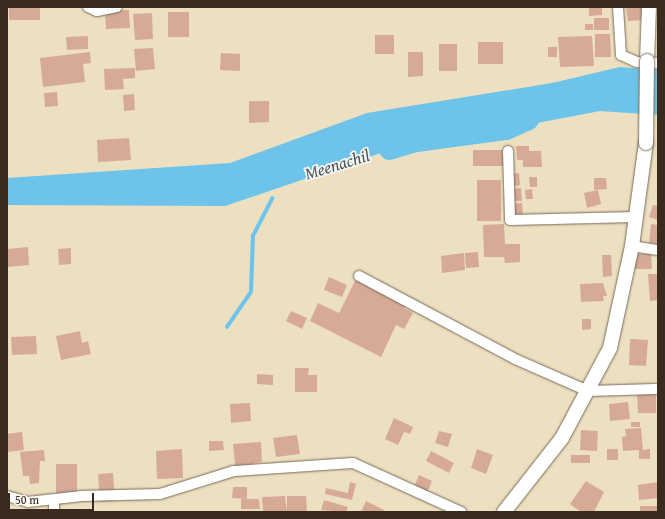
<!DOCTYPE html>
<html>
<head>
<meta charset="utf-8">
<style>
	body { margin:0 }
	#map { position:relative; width:665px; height:519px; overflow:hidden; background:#ece0c0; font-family:"Gentium Book Plus",serif }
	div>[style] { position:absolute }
	.water>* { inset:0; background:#6dc3ea }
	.stream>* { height:3.5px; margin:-1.75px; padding:0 1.75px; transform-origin:1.75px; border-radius:1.75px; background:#6dc3ea }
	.river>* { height:21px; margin:-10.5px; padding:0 10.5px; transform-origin:10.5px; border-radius:10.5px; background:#6dc3ea }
	.building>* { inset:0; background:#d7aa97 }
	.roads { filter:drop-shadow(0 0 1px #796a57) drop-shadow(0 0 1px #796a57) }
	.minor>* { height:10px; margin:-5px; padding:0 5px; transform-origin:5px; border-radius:5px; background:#fff }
	.secondary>* { height:14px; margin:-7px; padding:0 7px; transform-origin:7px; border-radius:7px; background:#fff }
	.bridges { filter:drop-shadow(0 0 1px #796a57) drop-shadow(0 0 1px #796a57) }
	.secondary-bridge>* { height:14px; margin:-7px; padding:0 7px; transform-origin:7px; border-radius:7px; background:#fff }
	span { translate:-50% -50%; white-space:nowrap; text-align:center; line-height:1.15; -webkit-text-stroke:3.5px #f6f6f2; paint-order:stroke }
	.water-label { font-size:17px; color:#4a585b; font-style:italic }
	.frame { position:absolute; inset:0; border:8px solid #3b2a1e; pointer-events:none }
	.scale { position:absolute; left:8px; top:493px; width:86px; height:18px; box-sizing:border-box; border:2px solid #3b2a1e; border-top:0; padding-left:5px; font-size:12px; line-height:14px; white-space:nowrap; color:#3b2a1e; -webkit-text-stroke:3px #f6f6f2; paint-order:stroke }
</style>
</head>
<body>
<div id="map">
	<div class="water">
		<div style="clip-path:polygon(620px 67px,658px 70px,658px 115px,600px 111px,506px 129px,416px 141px,225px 206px,7px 205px,7px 178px,230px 163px,367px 113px,552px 83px)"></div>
	</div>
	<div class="stream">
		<div style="left:227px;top:327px;width:42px;rotate:-55.6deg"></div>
		<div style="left:251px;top:292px;width:56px;rotate:-88deg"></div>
		<div style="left:253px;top:236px;width:42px;rotate:-62.8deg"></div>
	</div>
	<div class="river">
		<div style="left:389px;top:149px;width:28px;rotate:-17deg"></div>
		<div style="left:416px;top:141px;width:91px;rotate:-7.6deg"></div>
		<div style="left:506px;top:129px;width:24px;rotate:-24deg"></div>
	</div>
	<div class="building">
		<div style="clip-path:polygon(9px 7px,40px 7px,40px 20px,9px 20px)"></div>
		<div style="clip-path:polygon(589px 7px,602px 7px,602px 15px,589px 16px)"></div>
		<div style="clip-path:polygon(626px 7px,643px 7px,644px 20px,628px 21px)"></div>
		<div style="clip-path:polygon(129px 10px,130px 28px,106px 29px,105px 11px)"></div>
		<div style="clip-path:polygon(168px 12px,189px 12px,189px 37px,168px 37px)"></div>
		<div style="clip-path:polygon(152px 13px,153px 39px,135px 40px,133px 14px)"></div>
		<div style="clip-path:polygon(594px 18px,609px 18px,609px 30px,594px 30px)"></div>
		<div style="clip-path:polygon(585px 24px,593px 24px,593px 30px,585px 30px)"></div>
		<div style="clip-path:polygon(595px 34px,610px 34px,611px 57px,595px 57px)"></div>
		<div style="clip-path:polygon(375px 35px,394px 35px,394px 54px,375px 54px)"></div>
		<div style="clip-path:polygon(88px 36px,88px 49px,67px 50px,66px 37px)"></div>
		<div style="clip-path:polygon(592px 36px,594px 66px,560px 67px,558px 37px)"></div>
		<div style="clip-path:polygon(478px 42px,503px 42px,503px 64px,478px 64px)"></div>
		<div style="clip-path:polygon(439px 44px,457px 44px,457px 71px,439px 71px)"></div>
		<div style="clip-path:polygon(548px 47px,557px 47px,557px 57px,548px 57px)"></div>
		<div style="clip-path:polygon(153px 48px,155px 69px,136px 71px,134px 49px)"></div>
		<div style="clip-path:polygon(90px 52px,91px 63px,83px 64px,85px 82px,43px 87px,40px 58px)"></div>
		<div style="clip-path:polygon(408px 52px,423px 52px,423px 76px,408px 77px)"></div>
		<div style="clip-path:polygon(221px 53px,240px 54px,240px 71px,220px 70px)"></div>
		<div style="clip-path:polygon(135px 68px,135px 78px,123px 79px,124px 89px,105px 90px,104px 69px)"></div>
		<div style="clip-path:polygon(57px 92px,58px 106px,45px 107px,44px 93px)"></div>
		<div style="clip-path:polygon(134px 94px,135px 110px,124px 111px,123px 95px)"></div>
		<div style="clip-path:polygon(249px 101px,269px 101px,269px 122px,249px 123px)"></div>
		<div style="clip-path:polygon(129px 138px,131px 160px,98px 162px,97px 140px)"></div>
		<div style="clip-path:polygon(516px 146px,529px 146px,529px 151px,541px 151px,542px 167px,523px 167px,523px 160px,517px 160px)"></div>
		<div style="clip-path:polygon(473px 150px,505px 150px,505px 166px,473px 166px)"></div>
		<div style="clip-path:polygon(519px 173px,520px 185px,514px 186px,513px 174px)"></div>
		<div style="clip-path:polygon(529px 177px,537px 177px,537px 187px,530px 187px)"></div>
		<div style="clip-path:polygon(594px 178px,606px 178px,607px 189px,594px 190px)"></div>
		<div style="clip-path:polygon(477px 180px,501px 180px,501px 221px,477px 221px)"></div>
		<div style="clip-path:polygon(521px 188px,522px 201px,510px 201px,510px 189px)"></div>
		<div style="clip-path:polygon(532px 189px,533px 199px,526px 199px,525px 190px)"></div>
		<div style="clip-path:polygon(598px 190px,601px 204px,587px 208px,584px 193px)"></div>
		<div style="clip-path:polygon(522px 203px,523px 215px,511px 216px,510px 204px)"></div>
		<div style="clip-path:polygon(653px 205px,658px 206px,658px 220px,649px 217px)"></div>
		<div style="clip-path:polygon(504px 224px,505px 244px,520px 244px,520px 262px,505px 263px,504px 257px,484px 257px,483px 225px)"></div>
		<div style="clip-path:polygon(651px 224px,658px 225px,658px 244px,649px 243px)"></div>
		<div style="clip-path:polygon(28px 247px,29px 265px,7px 267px,7px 249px)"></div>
		<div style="clip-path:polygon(71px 248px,71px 264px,59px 265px,58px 249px)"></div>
		<div style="clip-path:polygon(478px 252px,479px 267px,466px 268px,465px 253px)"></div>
		<div style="clip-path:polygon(464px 253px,465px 270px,442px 273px,441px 256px)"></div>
		<div style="clip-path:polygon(634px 254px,651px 254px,652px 269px,634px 269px)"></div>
		<div style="clip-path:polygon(602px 255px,611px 255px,612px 276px,603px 277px)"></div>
		<div style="clip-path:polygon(648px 274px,658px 274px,658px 300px,650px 301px)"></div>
		<div style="clip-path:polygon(329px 277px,347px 285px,342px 297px,324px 290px)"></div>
		<div style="clip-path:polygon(356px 279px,406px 304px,404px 308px,413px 313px,404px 329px,396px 325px,381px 357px,310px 321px,318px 303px,339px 313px)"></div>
		<div style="clip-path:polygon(603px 283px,607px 296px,603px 296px,604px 301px,581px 302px,580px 284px)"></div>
		<div style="clip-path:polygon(291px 311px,307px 318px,302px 329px,286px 321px)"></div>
		<div style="clip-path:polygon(582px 319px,591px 319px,591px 329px,582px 330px)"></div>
		<div style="clip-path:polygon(80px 331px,82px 343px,88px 341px,91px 354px,61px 360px,56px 336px)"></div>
		<div style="clip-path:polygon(36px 336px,37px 354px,12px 355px,11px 337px)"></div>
		<div style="clip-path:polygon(630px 339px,648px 340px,646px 366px,629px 365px)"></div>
		<div style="clip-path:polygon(295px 368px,309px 368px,308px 375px,317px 375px,317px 392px,295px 392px)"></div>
		<div style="clip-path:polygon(257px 374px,273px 375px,273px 385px,257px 384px)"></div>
		<div style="clip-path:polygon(656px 393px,656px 413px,638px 413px,637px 394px)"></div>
		<div style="clip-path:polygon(628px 402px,630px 419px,610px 421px,609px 404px)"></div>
		<div style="clip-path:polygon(250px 403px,251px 421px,231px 423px,230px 404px)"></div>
		<div style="clip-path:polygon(394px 418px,413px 427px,410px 434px,404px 432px,398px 445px,385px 439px)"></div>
		<div style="clip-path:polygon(631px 422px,640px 422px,640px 427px,631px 427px)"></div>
		<div style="clip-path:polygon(641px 428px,643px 450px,650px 449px,650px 459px,639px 459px,639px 450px,623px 451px,622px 437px,626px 436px,625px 429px)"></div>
		<div style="clip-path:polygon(581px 430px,598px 431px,597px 451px,580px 450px)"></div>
		<div style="clip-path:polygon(439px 431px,452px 434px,448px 447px,435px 443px)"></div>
		<div style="clip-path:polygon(22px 432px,24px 450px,7px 452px,7px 434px)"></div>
		<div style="clip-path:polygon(297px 435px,300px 454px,276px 457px,273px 438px)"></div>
		<div style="clip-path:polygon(209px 441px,223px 441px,224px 450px,209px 451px)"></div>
		<div style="clip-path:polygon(261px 442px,262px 462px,253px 463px,254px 473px,236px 474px,233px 444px)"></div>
		<div style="clip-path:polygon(182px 449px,183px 478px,157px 479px,156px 451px)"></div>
		<div style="clip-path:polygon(477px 449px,493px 455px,486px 474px,471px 468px)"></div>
		<div style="clip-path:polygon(607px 449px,618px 449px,618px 460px,607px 460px)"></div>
		<div style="clip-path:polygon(44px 450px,45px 461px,40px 461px,39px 483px,30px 484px,29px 476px,23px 476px,20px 452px)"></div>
		<div style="clip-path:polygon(431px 451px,454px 463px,449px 473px,426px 461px)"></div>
		<div style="clip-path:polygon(571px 455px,590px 455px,590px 463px,571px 463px)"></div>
		<div style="clip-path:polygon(56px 464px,77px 464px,77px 494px,56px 494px)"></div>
		<div style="clip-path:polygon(113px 473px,115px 501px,100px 502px,98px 474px)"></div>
		<div style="clip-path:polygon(419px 475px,432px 481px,427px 493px,414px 487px)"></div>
		<div style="clip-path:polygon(586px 481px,604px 492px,594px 512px,581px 512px,570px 504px)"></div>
		<div style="clip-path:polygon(350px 482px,356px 484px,352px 500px,325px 494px,326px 488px,348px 493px)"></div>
		<div style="clip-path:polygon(658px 482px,658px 498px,639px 500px,638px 485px)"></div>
		<div style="clip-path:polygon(233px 487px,247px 487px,247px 499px,232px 498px)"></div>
		<div style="clip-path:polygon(285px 496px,287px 512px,263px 512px,262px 497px)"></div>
		<div style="clip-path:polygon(287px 496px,306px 496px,307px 512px,287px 512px)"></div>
		<div style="clip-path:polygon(241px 499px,259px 499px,260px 509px,241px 509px)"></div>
		<div style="clip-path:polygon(324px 500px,348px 507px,346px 512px,321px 510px)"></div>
		<div style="clip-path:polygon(366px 501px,384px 510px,383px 512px,361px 512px)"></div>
		<div style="clip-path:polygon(640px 506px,658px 506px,658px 512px,640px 512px)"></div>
	</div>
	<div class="roads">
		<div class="minor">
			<div style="left:88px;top:7px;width:10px;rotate:24deg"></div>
			<div style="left:97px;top:11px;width:20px;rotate:-11deg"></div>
			<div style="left:618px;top:7px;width:48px;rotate:86.4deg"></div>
			<div style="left:621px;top:55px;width:17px;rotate:24deg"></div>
			<div style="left:637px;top:62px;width:21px;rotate:3deg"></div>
			<div style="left:508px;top:151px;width:69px;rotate:88.3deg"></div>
			<div style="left:510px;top:220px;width:126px;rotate:-1.4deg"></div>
			<div style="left:632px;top:246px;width:26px;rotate:9deg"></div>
			<div style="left:359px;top:276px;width:177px;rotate:28deg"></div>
			<div style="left:515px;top:359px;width:80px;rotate:23.7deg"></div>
			<div style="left:588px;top:391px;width:67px;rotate:-1.7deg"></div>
			<div style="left:7px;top:496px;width:22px;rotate:16deg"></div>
			<div style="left:28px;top:502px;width:54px;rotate:-6.3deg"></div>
			<div style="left:82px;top:496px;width:78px;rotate:-1.5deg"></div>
			<div style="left:160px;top:494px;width:77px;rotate:-17.3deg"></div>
			<div style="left:234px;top:471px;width:119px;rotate:-3.8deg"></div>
			<div style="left:353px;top:463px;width:119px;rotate:24.4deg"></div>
			<div style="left:54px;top:512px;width:11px;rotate:-90deg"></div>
		</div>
		<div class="secondary">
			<div style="left:647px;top:61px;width:54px;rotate:-87.9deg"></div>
			<div style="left:504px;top:512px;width:94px;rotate:-51.9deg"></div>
			<div style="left:562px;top:438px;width:102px;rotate:-61.9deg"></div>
			<div style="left:610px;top:348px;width:104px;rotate:-77.8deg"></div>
			<div style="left:632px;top:246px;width:104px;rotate:-82.3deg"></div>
		</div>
	</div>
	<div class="bridges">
		<div class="secondary-bridge">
			<div style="left:646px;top:143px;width:82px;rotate:-89.3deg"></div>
		</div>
	</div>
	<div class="water-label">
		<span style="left:337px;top:164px;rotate:-17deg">Meenachil</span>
	</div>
	<div class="frame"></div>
	<div class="scale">50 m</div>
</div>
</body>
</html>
